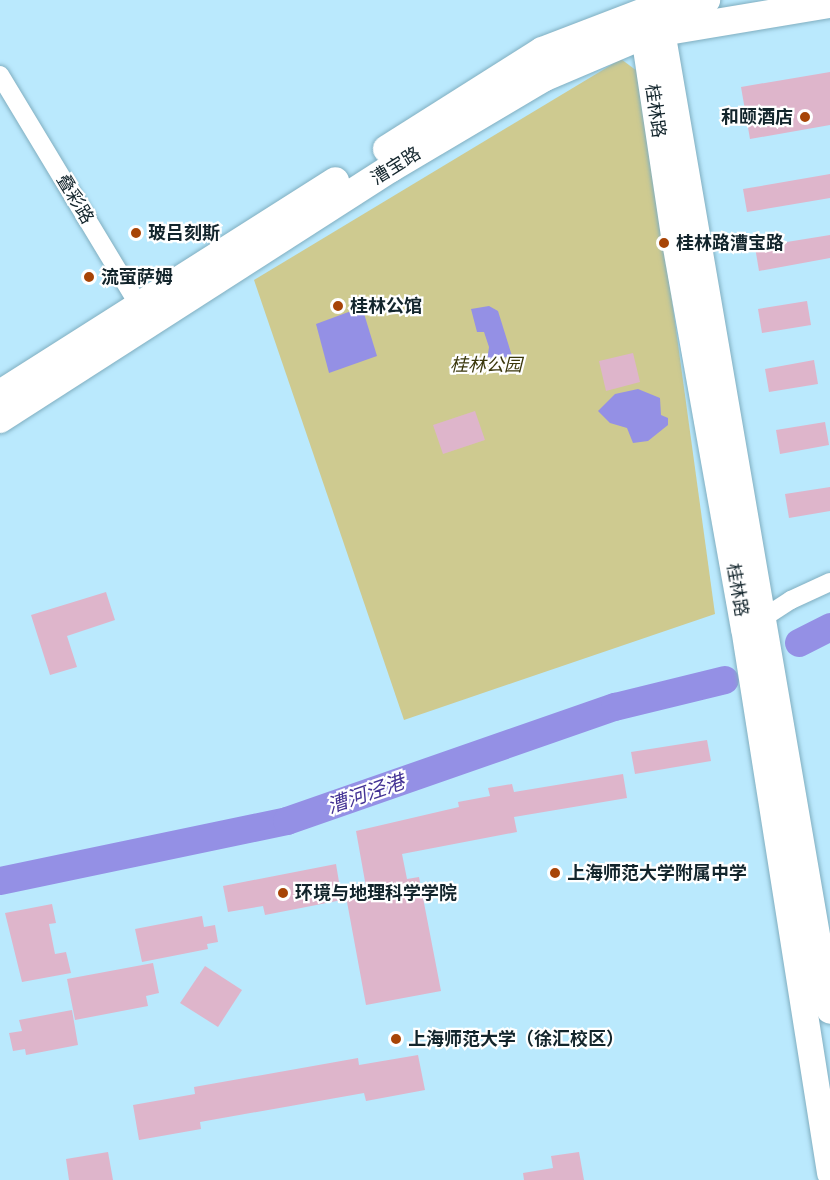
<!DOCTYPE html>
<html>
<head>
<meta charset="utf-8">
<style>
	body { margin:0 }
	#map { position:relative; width:830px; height:1180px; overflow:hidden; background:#bae9fd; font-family:"Roboto Serif","Noto Sans SC",serif }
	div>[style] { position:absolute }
	.green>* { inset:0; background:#ceca90 }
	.water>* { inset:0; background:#9490e5 }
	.river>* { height:28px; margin:-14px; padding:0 14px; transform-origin:14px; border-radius:14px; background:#9490e5 }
	.building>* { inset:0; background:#deb5cb }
	.roads { filter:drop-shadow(0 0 2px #80aec0) drop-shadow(0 0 2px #80aec0) }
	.minor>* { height:18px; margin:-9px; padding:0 9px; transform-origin:9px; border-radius:9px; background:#fff }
	.secondary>* { height:26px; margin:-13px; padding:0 13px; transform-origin:13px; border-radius:13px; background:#fff }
	.primary>* { height:28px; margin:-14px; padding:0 14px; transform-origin:14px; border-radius:14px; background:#fff }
	.dots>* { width:16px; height:16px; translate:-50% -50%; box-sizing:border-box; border:3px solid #fff; border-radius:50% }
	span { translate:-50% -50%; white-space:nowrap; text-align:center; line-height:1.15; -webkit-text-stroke:4.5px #fff; paint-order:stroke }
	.street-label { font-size:18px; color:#13252c }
	.poi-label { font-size:18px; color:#13252c; font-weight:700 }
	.right { translate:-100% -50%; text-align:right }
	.left { translate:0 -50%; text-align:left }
	.park-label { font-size:18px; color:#3a370b; font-style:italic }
	.water-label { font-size:20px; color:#433294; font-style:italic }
</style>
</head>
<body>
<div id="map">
	<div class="green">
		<div style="clip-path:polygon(621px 59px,641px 74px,715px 614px,404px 720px,254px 280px)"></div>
	</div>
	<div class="water">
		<div style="clip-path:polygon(489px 306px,498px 311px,512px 356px,487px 361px,489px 347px,484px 332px,477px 332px,471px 309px)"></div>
		<div style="clip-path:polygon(362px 307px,377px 356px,329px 373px,316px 324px)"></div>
		<div style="clip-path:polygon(638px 389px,660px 398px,661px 415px,668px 418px,668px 425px,648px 441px,633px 443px,627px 428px,610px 423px,598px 411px,615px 394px)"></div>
	</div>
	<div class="river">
		<div style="left:799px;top:643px;width:35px;rotate:-27deg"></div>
		<div style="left:0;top:881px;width:293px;rotate:-11.8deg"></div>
		<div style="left:287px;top:821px;width:347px;rotate:-19.2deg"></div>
		<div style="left:615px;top:707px;width:113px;rotate:-13.8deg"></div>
	</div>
	<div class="building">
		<div style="clip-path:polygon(830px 72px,830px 125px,750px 139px,741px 87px)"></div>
		<div style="clip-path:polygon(830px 174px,830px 198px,747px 212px,743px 189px)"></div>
		<div style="clip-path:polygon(830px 235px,830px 258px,759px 271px,755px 247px)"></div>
		<div style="clip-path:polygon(807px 301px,811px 325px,762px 333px,758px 309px)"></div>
		<div style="clip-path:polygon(633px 353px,640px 382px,606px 391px,599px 361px)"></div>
		<div style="clip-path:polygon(814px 360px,818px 384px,769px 392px,765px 369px)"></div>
		<div style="clip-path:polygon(475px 411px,485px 440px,443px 454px,433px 425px)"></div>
		<div style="clip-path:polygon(825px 422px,829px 445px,780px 454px,776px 430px)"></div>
		<div style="clip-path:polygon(830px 487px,830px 511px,789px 518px,785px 494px)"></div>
		<div style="clip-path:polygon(106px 592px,115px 620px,67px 636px,77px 667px,50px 675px,31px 615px)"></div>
		<div style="clip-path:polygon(707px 740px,711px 761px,635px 774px,631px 752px)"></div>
		<div style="clip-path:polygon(623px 774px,627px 798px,514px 817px,517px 832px,402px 854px,407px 879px,419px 877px,441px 991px,366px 1005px,345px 891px,366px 887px,356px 831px,459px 807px,458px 802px,490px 796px,488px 788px,512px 784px,514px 792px)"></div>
		<div style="clip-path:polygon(336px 864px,342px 900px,265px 915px,263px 906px,228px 912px,223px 886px)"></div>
		<div style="clip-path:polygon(52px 904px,56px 923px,49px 924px,55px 954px,66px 952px,71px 973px,22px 982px,5px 913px)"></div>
		<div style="clip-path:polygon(202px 916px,204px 927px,215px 925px,218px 942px,207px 944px,208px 949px,142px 962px,135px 929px)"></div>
		<div style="clip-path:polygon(153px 963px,159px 993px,146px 996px,148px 1006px,75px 1020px,67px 979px)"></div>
		<div style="clip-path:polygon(205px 966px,242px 990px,218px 1027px,180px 1003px)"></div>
		<div style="clip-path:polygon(72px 1010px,78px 1045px,26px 1055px,25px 1049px,13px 1051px,9px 1033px,22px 1031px,19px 1020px)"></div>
		<div style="clip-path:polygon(418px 1055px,425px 1090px,366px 1101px,364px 1093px,200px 1122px,201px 1129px,139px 1140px,133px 1105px,195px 1094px,194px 1087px,358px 1058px,359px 1065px)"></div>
		<div style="clip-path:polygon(108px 1152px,113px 1180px,69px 1180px,66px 1159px)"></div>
		<div style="clip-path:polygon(579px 1152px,584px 1180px,524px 1180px,523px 1173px,553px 1168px,551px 1156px)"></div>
	</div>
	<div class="roads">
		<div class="minor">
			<div style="left:0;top:75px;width:280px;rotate:58.9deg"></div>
			<div style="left:754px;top:624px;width:44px;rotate:-33deg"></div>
			<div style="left:791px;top:600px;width:43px;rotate:-24.8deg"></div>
		</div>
		<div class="secondary">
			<div style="left:650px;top:15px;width:21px;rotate:107deg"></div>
			<div style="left:644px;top:35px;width:209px;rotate:81.5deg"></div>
			<div style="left:675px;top:242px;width:392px;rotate:79.9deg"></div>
			<div style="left:744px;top:628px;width:552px;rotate:81.03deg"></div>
			<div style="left:655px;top:15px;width:17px;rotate:66deg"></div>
			<div style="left:662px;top:31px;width:994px;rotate:80.27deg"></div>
		</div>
		<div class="primary">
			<div style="left:387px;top:149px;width:183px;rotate:-32.3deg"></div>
			<div style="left:542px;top:51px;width:118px;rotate:-20.9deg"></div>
			<div style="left:652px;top:9px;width:55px;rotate:-9.5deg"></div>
			<div style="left:0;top:394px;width:397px;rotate:-32.4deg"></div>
			<div style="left:0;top:419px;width:465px;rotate:-32.7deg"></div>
			<div style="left:391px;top:168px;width:177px;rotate:-30.6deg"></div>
			<div style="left:543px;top:78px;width:110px;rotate:-23.1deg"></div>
			<div style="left:644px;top:35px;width:189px;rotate:-9.5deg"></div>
		</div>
	</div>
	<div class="dots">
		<div style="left:805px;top:117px;background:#a74406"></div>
		<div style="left:136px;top:233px;background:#a74406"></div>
		<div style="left:664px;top:243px;background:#a74406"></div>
		<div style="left:89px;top:277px;background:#a74406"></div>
		<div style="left:338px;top:306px;background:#a74406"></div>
		<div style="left:555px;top:873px;background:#a74406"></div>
		<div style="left:283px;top:893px;background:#a74406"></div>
		<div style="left:396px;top:1039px;background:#a74406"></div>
	</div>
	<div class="street-label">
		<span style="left:655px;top:111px;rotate:82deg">桂林路</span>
		<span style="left:396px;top:166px;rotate:-32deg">漕宝路</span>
		<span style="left:75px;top:199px;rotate:59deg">叠彩路</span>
		<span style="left:737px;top:590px;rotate:80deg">桂林路</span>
	</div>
	<div class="poi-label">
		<span class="right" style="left:793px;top:117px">和颐酒店</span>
		<span class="left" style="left:148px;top:233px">玻吕刻斯</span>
		<span class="left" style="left:676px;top:243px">桂林路漕宝路</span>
		<span class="left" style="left:101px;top:277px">流萤萨姆</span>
		<span class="left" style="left:350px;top:306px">桂林公馆</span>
		<span class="left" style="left:567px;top:873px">上海师范大学附属中学</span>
		<span class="left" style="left:295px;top:893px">环境与地理科学学院</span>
		<span class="left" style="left:408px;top:1039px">上海师范大学（徐汇校区）</span>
	</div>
	<div class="park-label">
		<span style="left:486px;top:365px">桂林公园</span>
	</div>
	<div class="water-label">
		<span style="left:366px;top:794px;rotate:-19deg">漕河泾港</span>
	</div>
</div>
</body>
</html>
